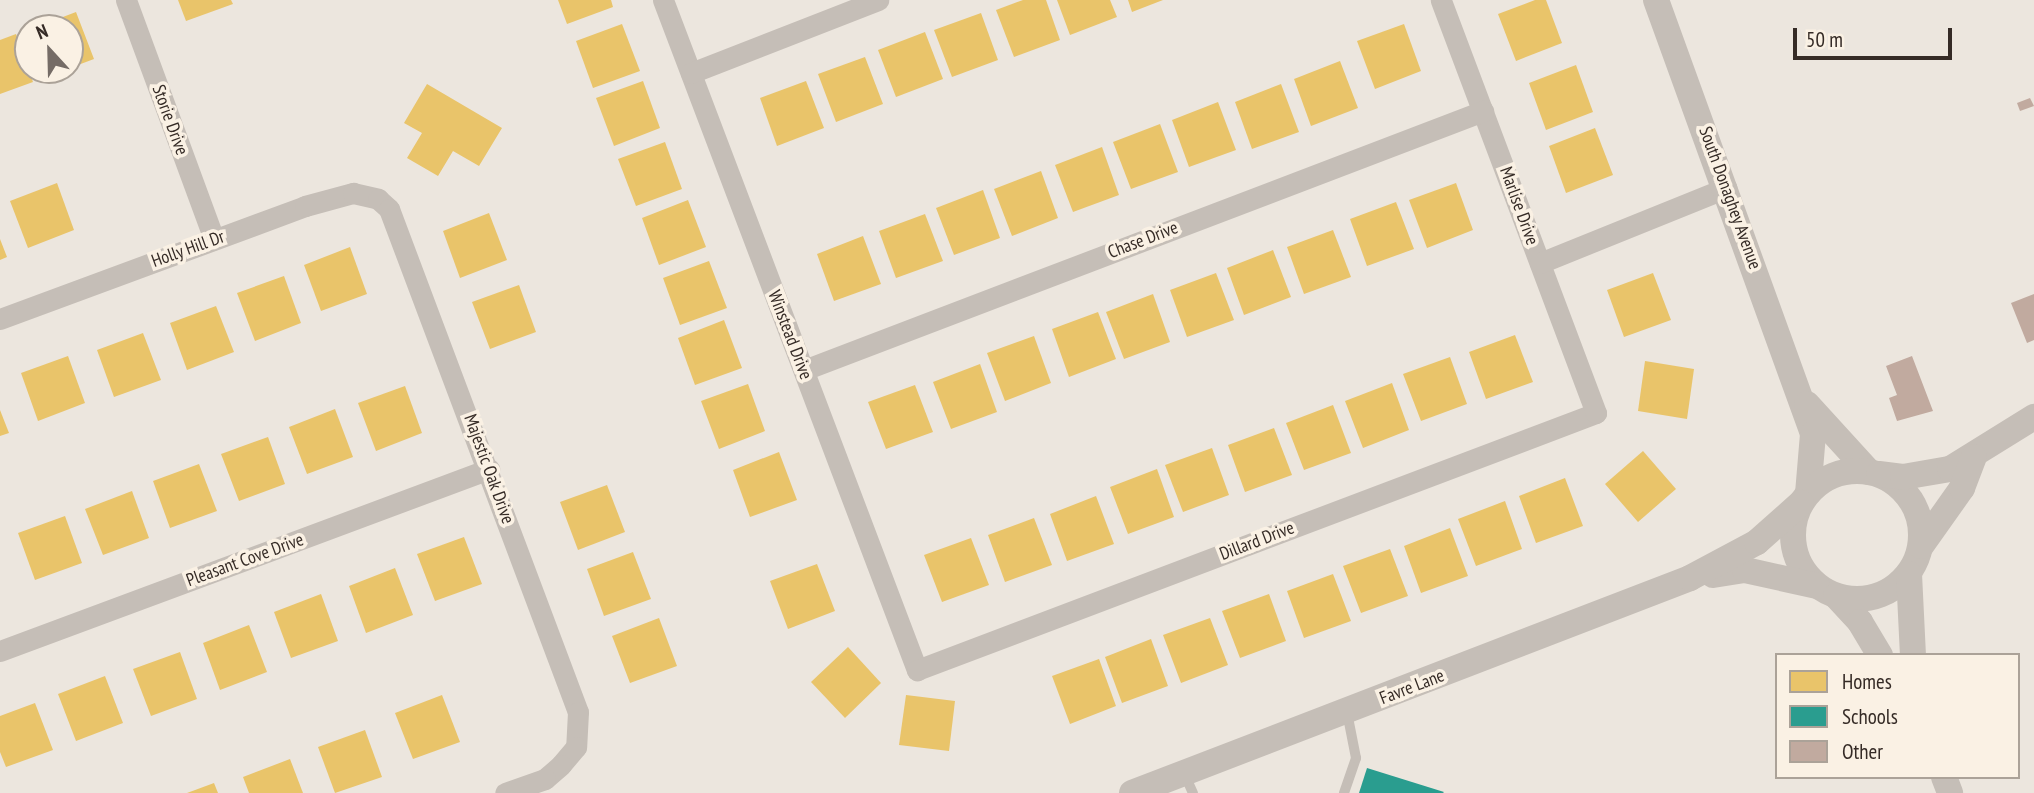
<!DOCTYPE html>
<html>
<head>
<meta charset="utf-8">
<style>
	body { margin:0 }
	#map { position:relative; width:2034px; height:793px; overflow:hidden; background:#ece6de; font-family:"PT Sans Narrow",sans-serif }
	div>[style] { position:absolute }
	.homes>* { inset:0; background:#e9c46a }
	.schools>* { inset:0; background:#2a9d8f }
	.building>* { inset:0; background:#c1aa9f }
	.service>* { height:10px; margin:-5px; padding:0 5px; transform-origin:5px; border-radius:5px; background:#c5beb7 }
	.minor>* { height:21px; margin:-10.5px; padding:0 10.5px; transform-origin:10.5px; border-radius:10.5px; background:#c5beb7 }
	.tertiary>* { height:26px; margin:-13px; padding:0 13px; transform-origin:13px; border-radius:13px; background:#c5beb7 }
	.tertiary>.ring { margin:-13px; padding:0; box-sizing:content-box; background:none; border:26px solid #c5beb7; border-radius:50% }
	span { translate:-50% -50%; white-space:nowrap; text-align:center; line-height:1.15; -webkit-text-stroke:7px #faf1e4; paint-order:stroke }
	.street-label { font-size:18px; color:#352b26 }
	.legend { position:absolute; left:1775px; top:653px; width:245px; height:126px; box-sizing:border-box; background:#faf1e4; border:2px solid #aba298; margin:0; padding:9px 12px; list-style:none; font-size:21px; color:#352b26 }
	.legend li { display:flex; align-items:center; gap:14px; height:35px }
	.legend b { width:35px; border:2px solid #aba298 }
	.north { position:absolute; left:14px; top:14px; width:70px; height:70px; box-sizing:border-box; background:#faf1e4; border:2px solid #aba298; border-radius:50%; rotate:338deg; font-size:19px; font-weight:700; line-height:28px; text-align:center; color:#352b26 }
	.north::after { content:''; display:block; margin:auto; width:24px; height:32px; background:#756c66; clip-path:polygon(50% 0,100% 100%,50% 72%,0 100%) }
	.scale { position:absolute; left:1793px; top:28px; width:159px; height:32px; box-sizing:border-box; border:4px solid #352b26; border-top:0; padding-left:9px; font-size:21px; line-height:24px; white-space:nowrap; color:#352b26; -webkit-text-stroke:5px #faf1e4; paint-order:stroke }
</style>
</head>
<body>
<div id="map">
	<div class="homes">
		<div style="clip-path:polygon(178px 0,231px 0,233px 4px,186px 21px)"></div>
		<div style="clip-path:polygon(558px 0,611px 0,613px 7px,567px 24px)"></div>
		<div style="clip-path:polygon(1023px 0,1046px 0,1060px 40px,1014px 57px,996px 10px)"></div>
		<div style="clip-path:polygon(1057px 0,1110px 0,1117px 17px,1070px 35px)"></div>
		<div style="clip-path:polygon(1128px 0,1163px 0,1132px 12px)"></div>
		<div style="clip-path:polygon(1535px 0,1546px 0,1562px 43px,1516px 61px,1498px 14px)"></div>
		<div style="clip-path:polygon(76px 12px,94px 59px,70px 68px,70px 28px,34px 28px)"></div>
		<div style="clip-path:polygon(981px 13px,998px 60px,952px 77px,934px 30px)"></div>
		<div style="clip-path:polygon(622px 24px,640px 71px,593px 88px,576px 41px)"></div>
		<div style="clip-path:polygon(1404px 24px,1421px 71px,1375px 89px,1357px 41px)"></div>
		<div style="clip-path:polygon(925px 32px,943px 79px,896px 97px,878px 50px)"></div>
		<div style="clip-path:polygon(16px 34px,33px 82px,0 94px,0 40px)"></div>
		<div style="clip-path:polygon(865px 57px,883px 104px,836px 122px,818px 74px)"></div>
		<div style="clip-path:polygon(1340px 61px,1358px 108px,1311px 126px,1294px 79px)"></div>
		<div style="clip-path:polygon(1576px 65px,1593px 112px,1546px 130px,1529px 83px)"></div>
		<div style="clip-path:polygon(643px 81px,660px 128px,614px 146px,596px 98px)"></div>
		<div style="clip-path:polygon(806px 81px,824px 128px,777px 146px,760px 98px)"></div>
		<div style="clip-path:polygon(427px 84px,502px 128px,479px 166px,453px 151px,438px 176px,407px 158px,422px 133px,404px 123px)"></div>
		<div style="clip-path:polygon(1281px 84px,1299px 132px,1252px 149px,1235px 102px)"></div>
		<div style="clip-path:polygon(1218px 102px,1236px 150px,1189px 167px,1172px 120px)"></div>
		<div style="clip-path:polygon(1160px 124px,1178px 172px,1131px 189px,1113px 142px)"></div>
		<div style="clip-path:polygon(1595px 128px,1613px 175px,1566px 193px,1549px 146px)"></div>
		<div style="clip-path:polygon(665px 142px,682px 189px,636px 206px,618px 159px)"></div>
		<div style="clip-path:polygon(1102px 147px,1119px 195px,1073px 212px,1055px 165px)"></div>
		<div style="clip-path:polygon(1041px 171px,1058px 218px,1012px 236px,994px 189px)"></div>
		<div style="clip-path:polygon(57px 183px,74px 230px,28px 248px,10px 201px)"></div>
		<div style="clip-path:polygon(1456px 183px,1473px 230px,1427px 248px,1409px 200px)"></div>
		<div style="clip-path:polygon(983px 190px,1000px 238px,954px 255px,936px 208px)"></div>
		<div style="clip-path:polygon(688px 200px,706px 247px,659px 265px,642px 218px)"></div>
		<div style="clip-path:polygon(1396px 202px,1414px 249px,1367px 266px,1350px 219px)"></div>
		<div style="clip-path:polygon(489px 213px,507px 260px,460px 278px,443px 231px)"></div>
		<div style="clip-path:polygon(925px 214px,943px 261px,896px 278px,879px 231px)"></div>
		<div style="clip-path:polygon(1333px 230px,1351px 277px,1304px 294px,1287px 247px)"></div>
		<div style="clip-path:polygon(863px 236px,881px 284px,834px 301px,817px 254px)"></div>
		<div style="clip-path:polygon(0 239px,7px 257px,0 260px)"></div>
		<div style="clip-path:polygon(350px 247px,367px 294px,321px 311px,304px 265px)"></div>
		<div style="clip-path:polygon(1273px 250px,1291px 297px,1244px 315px,1227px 268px)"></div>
		<div style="clip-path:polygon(709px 261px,727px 308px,680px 325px,663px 278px)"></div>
		<div style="clip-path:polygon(1216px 273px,1234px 320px,1187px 337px,1170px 290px)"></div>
		<div style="clip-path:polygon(1653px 273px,1671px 320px,1624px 337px,1607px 290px)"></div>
		<div style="clip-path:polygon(284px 276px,301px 323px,255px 341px,237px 293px)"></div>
		<div style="clip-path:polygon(519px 285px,536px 332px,490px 349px,472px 302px)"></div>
		<div style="clip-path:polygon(1153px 294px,1170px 342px,1124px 359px,1106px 312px)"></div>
		<div style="clip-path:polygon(216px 306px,234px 352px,187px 370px,170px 323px)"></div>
		<div style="clip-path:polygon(1098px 312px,1116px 359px,1069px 377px,1052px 329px)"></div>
		<div style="clip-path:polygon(724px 320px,742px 368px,695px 385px,678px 338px)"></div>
		<div style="clip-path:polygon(143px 333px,161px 380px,114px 397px,97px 350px)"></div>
		<div style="clip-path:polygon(1515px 335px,1533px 382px,1486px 399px,1469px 352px)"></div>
		<div style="clip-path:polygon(1034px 336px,1051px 383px,1005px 401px,987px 353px)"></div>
		<div style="clip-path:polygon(68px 356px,85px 403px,38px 421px,21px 373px)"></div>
		<div style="clip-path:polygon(1450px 357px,1467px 404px,1421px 421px,1403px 374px)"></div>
		<div style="clip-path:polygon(1645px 361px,1694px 369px,1687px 419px,1638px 411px)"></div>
		<div style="clip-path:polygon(980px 364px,997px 412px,951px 429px,933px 382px)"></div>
		<div style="clip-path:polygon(1392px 383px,1409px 430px,1363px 448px,1345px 401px)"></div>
		<div style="clip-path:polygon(748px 384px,765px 431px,719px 449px,701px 401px)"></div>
		<div style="clip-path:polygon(915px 385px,933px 432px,886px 449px,868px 402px)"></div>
		<div style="clip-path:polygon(405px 386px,422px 433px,376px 451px,358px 403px)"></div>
		<div style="clip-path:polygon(1333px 405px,1351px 453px,1304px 470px,1286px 423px)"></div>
		<div style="clip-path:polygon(335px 409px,353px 457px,307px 474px,289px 427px)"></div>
		<div style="clip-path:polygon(0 410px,9px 433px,0 436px)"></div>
		<div style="clip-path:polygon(1274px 428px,1292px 475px,1245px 492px,1228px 445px)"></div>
		<div style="clip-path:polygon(268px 437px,285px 484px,239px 501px,221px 454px)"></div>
		<div style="clip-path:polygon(1212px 448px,1229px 495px,1183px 512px,1165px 465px)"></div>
		<div style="clip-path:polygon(1643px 451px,1676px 489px,1638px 522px,1605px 484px)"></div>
		<div style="clip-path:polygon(779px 452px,797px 500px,750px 517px,733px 470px)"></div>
		<div style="clip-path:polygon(199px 464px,217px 511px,170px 528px,153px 481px)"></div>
		<div style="clip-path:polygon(1157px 469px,1174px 517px,1128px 534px,1110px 487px)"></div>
		<div style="clip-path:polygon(1565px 478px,1583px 526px,1536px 543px,1519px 496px)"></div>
		<div style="clip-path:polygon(607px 485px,625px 532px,578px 550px,560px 502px)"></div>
		<div style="clip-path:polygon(132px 491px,149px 538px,103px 555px,85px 509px)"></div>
		<div style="clip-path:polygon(1096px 496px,1114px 544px,1067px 561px,1050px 514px)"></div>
		<div style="clip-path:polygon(1505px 501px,1522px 549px,1476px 566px,1458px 519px)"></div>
		<div style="clip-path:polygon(65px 516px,82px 563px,35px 580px,18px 533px)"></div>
		<div style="clip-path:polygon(1034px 518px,1052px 565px,1005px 582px,988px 535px)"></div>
		<div style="clip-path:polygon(1450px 528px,1468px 576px,1421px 593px,1404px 546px)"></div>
		<div style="clip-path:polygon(464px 537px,482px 584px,435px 601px,417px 554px)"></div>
		<div style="clip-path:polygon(971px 538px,989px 585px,942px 602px,924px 555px)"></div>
		<div style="clip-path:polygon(1390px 549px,1408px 596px,1361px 613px,1343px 566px)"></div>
		<div style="clip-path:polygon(633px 552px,651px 599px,604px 616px,587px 569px)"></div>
		<div style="clip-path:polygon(817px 564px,835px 611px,788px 629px,770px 581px)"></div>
		<div style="clip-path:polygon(395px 568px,413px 615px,366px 633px,349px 586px)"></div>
		<div style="clip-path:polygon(1333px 574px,1351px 621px,1304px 638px,1287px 591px)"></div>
		<div style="clip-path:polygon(321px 594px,338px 641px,291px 658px,274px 612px)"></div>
		<div style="clip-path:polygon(1269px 594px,1286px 641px,1240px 658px,1222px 611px)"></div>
		<div style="clip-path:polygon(659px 618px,677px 666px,630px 683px,612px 636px)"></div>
		<div style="clip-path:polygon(1210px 618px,1228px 665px,1181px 683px,1163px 635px)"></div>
		<div style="clip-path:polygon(249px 625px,267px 672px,220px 690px,203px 643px)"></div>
		<div style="clip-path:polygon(1151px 639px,1168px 686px,1122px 703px,1105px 657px)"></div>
		<div style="clip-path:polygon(848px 647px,881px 683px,845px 718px,811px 682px)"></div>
		<div style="clip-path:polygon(180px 652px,197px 699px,151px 716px,133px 669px)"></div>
		<div style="clip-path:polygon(1099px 659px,1116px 706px,1070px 724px,1052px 676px)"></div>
		<div style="clip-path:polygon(105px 676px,123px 723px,76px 741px,58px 694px)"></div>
		<div style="clip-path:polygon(442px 695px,460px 742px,413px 759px,395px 713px)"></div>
		<div style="clip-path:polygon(906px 695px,955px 701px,949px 751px,899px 745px)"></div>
		<div style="clip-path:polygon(35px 703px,53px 750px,6px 767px,0 752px,0 716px)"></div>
		<div style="clip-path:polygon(365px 730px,382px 777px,335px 793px,318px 747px)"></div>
		<div style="clip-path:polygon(290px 759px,303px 793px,249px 793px,243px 777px)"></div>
		<div style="clip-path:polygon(214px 783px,218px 793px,187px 793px)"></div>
	</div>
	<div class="schools">
		<div style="clip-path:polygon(1367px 768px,1444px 792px,1443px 793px,1359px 793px)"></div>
	</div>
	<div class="building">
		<div style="clip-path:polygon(2030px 98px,2034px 106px,2020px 111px,2017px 103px)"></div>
		<div style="clip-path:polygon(2034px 294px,2034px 340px,2027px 343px,2011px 303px)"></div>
		<div style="clip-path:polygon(1912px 356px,1933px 411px,1897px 421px,1889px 398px,1897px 395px,1886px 366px)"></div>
	</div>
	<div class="service">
		<div style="left:1184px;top:773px;width:22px;rotate:66deg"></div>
		<div style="left:1344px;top:793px;width:37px;rotate:-71deg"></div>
		<div style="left:1356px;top:758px;width:47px;rotate:-101.1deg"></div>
	</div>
	<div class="minor">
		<div style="left:126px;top:0;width:255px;rotate:69.8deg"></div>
		<div style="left:663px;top:0;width:717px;rotate:69.24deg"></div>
		<div style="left:917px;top:670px;width:726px;rotate:-20.73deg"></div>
		<div style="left:1596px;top:413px;width:441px;rotate:-110.6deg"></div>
		<div style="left:691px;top:73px;width:201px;rotate:-21.3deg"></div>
		<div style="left:1540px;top:263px;width:201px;rotate:-22deg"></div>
		<div style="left:0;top:319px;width:325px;rotate:-20.3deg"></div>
		<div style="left:305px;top:206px;width:50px;rotate:-15.2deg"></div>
		<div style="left:353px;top:193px;width:26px;rotate:13deg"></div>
		<div style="left:378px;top:199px;width:15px;rotate:42deg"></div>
		<div style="left:389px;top:209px;width:537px;rotate:69.41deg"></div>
		<div style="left:578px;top:712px;width:35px;rotate:93deg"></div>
		<div style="left:576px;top:747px;width:23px;rotate:130deg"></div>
		<div style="left:561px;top:765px;width:21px;rotate:139deg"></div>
		<div style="left:545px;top:779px;width:42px;rotate:160.7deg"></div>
		<div style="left:804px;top:370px;width:727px;rotate:-20.88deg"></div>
		<div style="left:0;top:651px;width:522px;rotate:-20.41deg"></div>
	</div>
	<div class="tertiary">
		<div style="left:1656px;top:0;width:462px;rotate:70.1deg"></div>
		<div style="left:1813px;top:434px;width:59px;rotate:94.8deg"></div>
		<div style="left:1807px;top:404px;width:92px;rotate:47.6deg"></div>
		<div class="ring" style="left:1793px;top:471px;width:102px;height:102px"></div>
		<div style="left:1879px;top:474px;width:24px;rotate:7deg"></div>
		<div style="left:1903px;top:477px;width:48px;rotate:-9.7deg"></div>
		<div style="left:1950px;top:469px;width:99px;rotate:-31.8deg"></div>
		<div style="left:1921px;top:546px;width:71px;rotate:-54.7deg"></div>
		<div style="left:1962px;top:488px;width:33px;rotate:-69deg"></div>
		<div style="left:1909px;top:574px;width:81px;rotate:87.2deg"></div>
		<div style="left:1713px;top:575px;width:32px;rotate:-9deg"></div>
		<div style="left:1745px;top:570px;width:74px;rotate:12.5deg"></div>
		<div style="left:1836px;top:596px;width:35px;rotate:47deg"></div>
		<div style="left:1860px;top:622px;width:39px;rotate:59deg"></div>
		<div style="left:1944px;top:777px;width:17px;rotate:69deg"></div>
		<div style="left:1132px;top:793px;width:598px;rotate:-21.07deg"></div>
		<div style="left:1690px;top:578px;width:76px;rotate:-28.2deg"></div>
		<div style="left:1757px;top:542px;width:59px;rotate:-41.6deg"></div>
	</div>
	<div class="street-label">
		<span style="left:170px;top:120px;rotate:70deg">Storie Drive</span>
		<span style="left:1730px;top:198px;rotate:70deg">South Donaghey Avenue</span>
		<span style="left:1519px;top:206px;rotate:70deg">Marlise Drive</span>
		<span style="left:1143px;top:240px;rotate:-21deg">Chase Drive</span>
		<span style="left:188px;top:249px;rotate:-20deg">Holly Hill Dr</span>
		<span style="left:790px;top:335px;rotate:69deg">Winstead Drive</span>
		<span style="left:489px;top:469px;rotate:70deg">Majestic Oak Drive</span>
		<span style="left:1257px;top:541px;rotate:-21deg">Dillard Drive</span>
		<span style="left:245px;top:560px;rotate:-20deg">Pleasant Cove Drive</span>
		<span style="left:1412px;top:687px;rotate:-21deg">Favre Lane</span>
	</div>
	<ul class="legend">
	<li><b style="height:19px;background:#e9c46a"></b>Homes</li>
	<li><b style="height:19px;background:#2a9d8f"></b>Schools</li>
	<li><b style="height:19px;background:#c1aa9f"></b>Other</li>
	</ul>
	<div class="north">N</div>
	<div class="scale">50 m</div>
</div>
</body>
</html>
